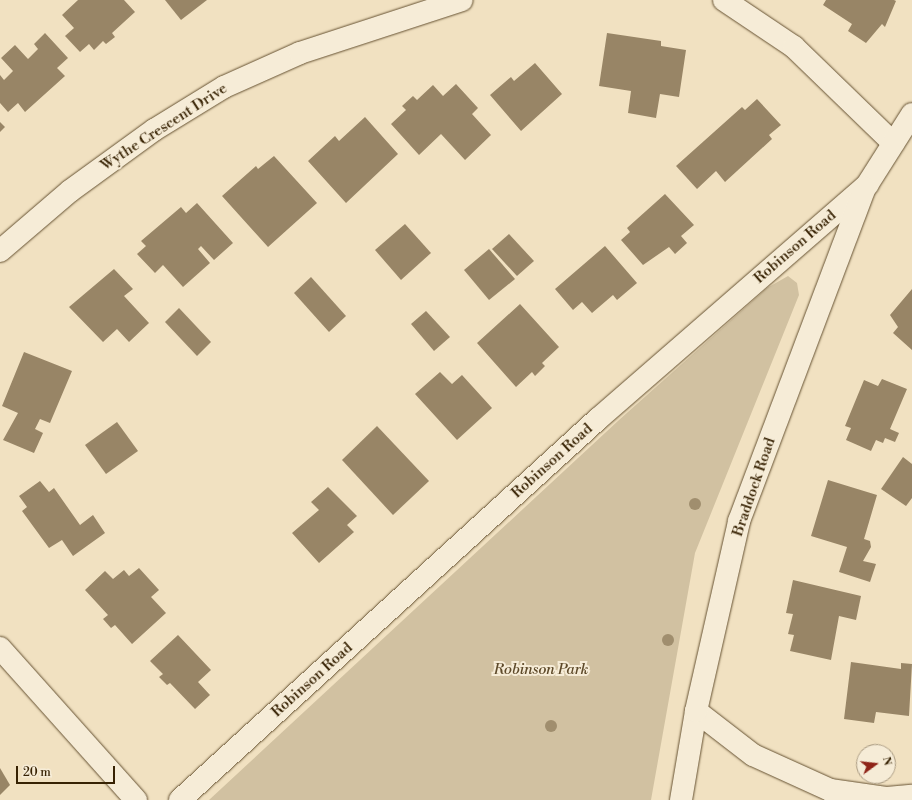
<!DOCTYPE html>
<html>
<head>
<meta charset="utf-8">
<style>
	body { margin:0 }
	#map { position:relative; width:912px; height:800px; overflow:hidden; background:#f1e1c1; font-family:"Libre Bodoni",serif }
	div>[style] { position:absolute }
	.green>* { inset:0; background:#d1c1a1 }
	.building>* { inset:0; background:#988566 }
	.roads { filter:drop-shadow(0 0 1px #665232) drop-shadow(0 0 1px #665232) }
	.street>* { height:22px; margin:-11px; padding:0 11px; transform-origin:11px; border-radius:11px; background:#f6ecd7 }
	.trees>* { width:12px; height:12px; margin:-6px; border-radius:50%; background:#a08e6e }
	span { translate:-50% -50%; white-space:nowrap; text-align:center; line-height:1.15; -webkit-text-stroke:4px #f6ecd7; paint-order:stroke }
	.street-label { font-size:15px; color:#372203 }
	.park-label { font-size:15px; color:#5e4a2a; font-style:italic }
	.north { position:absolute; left:856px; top:744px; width:40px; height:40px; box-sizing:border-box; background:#f6ecd7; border:1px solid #aa9b82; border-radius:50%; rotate:75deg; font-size:11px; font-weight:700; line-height:16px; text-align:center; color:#372203 }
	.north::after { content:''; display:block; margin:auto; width:14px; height:18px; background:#8f2418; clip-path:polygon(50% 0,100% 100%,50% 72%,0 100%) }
	.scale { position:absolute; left:16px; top:766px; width:99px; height:18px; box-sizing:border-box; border:2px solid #372203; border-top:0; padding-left:5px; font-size:12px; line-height:14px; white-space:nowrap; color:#372203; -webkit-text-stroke:3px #f6ecd7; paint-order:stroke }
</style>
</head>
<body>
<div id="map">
	<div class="green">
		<div style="clip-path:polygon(788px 276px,797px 283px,799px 295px,695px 553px,651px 800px,209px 800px,619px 420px,767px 288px)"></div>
	</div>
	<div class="building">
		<div style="clip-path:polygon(78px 0,124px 0,135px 12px,112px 33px,115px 37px,106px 44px,103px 41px,94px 50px,89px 44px,80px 52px,65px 36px,74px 28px,62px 15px)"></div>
		<div style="clip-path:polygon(165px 0,207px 0,181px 20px)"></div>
		<div style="clip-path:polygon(826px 0,894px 0,896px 1px,885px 27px,882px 24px,866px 43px,848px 31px,852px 24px,823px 5px)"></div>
		<div style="clip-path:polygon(45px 33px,68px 58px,57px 68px,65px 76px,25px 112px,18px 103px,8px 112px,0 103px,0 75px,4px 80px,13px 71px,1px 58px,15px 45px,28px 59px,38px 49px,34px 44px)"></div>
		<div style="clip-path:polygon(607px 33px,661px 41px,661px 46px,686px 50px,679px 97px,660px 94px,656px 118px,628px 113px,631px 91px,599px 86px)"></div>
		<div style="clip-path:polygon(535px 63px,562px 94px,521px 131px,490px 95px,511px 77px,514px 81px)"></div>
		<div style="clip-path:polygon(456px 84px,478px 108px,472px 114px,491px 135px,465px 160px,441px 134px,419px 155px,391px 124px,406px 110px,402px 106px,413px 96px,417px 100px,433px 85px,443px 96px)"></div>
		<div style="clip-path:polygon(757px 99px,781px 125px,769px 135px,772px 139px,725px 182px,716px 171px,697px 189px,676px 166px,742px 107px,745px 110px)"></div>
		<div style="clip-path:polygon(365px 117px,398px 154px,346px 203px,308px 161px,335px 136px,339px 141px)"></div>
		<div style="clip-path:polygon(0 122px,5px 127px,0 132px)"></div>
		<div style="clip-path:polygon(274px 156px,317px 203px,268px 247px,222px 196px,256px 166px,258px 169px)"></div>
		<div style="clip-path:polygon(665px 194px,694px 225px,681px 236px,687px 243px,675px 254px,669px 247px,643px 265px,621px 240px,630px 232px,627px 228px)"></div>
		<div style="clip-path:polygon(197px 203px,233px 243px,214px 260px,201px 246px,198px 249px,210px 263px,183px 287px,163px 265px,155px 273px,137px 254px,146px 246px,141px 241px,181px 207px,186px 213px)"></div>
		<div style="clip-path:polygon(405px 224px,431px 253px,401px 280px,375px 250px)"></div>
		<div style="clip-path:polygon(509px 234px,534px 261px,517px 276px,492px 249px)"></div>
		<div style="clip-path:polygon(605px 246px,637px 283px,617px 300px,613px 295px,592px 313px,582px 302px,573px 310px,555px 289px)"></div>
		<div style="clip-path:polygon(489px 249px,515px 279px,489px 300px,464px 270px)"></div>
		<div style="clip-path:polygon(114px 269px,133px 289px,124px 296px,149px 323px,129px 342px,117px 329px,103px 342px,69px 307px)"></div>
		<div style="clip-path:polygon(311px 277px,346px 316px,329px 332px,294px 293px)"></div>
		<div style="clip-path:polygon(912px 289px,912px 350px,893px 333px,898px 327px,890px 315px)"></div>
		<div style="clip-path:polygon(520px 304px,559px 347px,542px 363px,545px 366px,535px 376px,532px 372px,516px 387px,477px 343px)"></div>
		<div style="clip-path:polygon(179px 308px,211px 342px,197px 356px,165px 322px)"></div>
		<div style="clip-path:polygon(426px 311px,450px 337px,434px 351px,411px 324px)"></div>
		<div style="clip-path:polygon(24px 352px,72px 371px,50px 423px,40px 419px,35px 429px,43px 433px,34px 453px,3px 440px,18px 413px,2px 406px)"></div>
		<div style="clip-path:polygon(440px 372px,452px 384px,462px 375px,492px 408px,457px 440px,415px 394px)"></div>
		<div style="clip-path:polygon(882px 379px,907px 389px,890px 429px,899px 433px,895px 442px,885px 438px,883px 443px,876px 440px,871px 451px,846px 440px,851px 428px,845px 426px,864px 380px,878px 386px)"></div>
		<div style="clip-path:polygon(117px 422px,138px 451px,106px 474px,85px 445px)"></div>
		<div style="clip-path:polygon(377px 426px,429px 481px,393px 515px,342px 460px)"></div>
		<div style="clip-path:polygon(903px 457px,912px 464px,912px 498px,906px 506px,881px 489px)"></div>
		<div style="clip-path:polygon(828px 480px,877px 495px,864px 539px,870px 541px,871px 547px,863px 561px,876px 564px,870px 582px,839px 572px,847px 547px,811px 536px)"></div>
		<div style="clip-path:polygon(40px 481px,49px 492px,54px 488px,80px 525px,93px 515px,105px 533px,73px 556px,62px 540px,49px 548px,22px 511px,27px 507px,19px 496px)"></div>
		<div style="clip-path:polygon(328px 487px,357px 516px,347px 525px,354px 532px,319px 563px,292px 533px,319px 510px,311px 502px)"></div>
		<div style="clip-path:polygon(139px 568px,159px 590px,151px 597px,166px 613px,132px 644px,115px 625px,111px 628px,103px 619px,108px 615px,85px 590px,105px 571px,113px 579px,124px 570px,129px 576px)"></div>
		<div style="clip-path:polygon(793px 580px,861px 596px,856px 620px,839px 616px,831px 660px,790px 651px,794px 635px,788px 634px,793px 614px,786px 613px)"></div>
		<div style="clip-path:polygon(178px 635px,211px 670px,198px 682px,210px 695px,195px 709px,170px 683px,167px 685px,159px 677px,163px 674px,150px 661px)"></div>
		<div style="clip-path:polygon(851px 662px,901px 669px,901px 663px,912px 664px,909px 716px,876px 712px,874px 723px,844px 719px)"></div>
		<div style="clip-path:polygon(0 768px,10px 785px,0 795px)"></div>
	</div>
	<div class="roads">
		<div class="street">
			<div style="left:724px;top:0;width:84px;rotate:33.9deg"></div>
			<div style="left:794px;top:47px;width:138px;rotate:44.1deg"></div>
			<div style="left:0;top:251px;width:92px;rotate:-40.6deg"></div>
			<div style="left:70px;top:191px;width:104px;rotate:-36deg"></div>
			<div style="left:154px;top:130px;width:82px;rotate:-31.6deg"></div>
			<div style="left:224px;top:87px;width:83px;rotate:-24.1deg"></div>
			<div style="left:300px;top:53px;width:170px;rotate:-18.1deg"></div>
			<div style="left:0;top:648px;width:204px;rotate:48.2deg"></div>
			<div style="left:696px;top:711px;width:72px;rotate:37.7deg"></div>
			<div style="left:753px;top:755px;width:85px;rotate:24.4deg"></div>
			<div style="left:830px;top:790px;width:58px;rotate:8deg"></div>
			<div style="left:887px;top:798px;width:25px;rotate:-5deg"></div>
			<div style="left:180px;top:800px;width:566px;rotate:-42.35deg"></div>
			<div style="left:598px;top:419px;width:357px;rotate:-41deg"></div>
			<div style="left:867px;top:185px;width:84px;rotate:-57.6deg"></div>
			<div style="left:681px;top:800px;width:90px;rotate:-80.4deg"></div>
			<div style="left:696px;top:711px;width:195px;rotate:-77.2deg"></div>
			<div style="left:739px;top:521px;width:356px;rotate:-69.3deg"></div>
		</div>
	</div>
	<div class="trees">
		<div style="left:695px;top:504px"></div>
		<div style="left:668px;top:640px"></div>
		<div style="left:551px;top:726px"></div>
	</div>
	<div class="street-label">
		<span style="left:164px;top:127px;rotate:-33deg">Wythe Crescent Drive</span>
		<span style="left:795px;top:247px;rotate:-41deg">Robinson Road</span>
		<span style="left:552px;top:461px;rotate:-42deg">Robinson Road</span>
		<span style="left:754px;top:487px;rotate:-71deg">Braddock Road</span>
		<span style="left:312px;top:680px;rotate:-42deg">Robinson Road</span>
	</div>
	<div class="park-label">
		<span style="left:541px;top:670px">Robinson Park</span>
	</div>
	<div class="north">N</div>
	<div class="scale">20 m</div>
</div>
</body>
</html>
